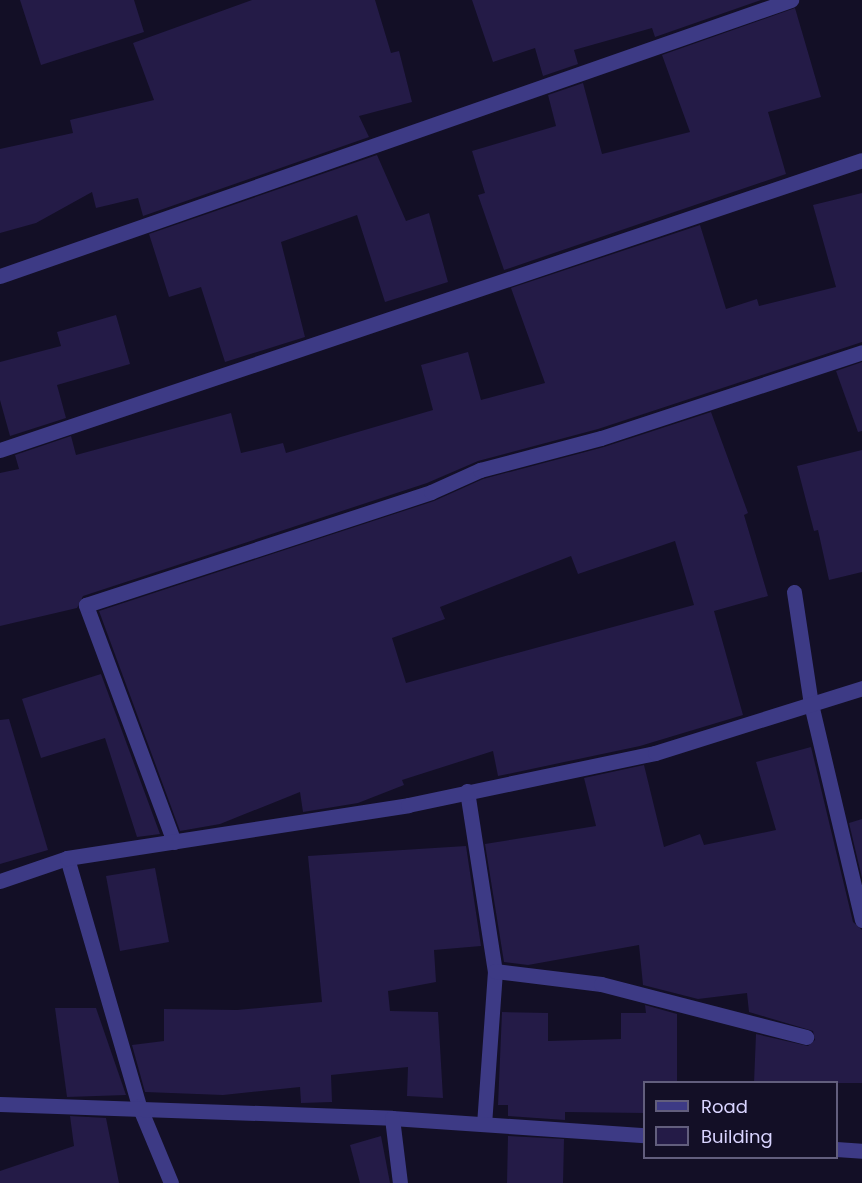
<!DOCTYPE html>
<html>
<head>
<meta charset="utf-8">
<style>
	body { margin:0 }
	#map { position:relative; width:862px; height:1183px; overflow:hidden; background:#130f26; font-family:Poppins,sans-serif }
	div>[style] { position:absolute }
	.building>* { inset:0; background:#241b47 }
	.minor>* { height:15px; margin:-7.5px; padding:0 7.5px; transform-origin:7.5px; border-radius:7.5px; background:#3d3a85 }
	span { translate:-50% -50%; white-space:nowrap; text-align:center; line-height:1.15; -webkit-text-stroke:6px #130f26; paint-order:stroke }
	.legend { position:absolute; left:643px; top:1081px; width:195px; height:78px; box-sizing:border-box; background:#130f26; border:2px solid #625e7d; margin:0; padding:8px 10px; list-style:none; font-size:18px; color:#d9d4ff }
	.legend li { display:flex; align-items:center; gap:12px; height:30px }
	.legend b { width:30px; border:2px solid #625e7d }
</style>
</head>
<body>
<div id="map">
	<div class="building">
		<div style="clip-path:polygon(20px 0,134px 0,144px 32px,41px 65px)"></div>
		<div style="clip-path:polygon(252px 0,375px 0,391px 53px,399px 51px,412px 102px,359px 116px,369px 137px,143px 216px,138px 198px,96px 208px,92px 192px,36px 223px,0 233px,0 149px,73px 133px,70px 120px,154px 100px,133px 43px)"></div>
		<div style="clip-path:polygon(472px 0,761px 0,655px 37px,652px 28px,574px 50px,578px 64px,543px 76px,535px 48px,493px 62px)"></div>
		<div style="clip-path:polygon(795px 8px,821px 97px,768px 112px,786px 174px,504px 270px,478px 195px,485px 193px,472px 151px,556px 126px,548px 95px,583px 83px,602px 154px,690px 132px,662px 55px)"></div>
		<div style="clip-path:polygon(377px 155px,406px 221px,429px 213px,448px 282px,385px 302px,357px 215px,281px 242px,305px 337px,225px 362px,201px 287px,169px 297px,149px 234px)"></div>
		<div style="clip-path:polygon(862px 193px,862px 342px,598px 429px,478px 461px,427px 483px,83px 596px,77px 608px,0 626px,0 473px,19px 469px,15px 455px,71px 436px,76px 455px,231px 413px,241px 453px,283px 443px,286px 453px,433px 410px,421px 365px,468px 352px,481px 400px,545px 383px,511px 288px,700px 225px,726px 309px,757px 299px,759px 306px,836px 287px,813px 205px)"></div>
		<div style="clip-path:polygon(116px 315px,130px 364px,57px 385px,66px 418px,10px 436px,0 400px,0 362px,61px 346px,57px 332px)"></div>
		<div style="clip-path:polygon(862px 362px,862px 431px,858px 432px,836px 371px)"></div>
		<div style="clip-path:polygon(evenodd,711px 412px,748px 513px,744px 515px,768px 596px,714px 611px,743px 715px,640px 746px,498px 776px,493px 751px,402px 780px,404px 785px,358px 803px,303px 812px,300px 792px,220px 824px,180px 831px,99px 611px,434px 501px,483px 479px,604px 447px,711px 412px,675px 541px,694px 605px,406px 683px,392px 638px,445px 619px,440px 607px,571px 556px,578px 574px,675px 541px)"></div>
		<div style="clip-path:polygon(862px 450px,862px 572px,829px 580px,818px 530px,814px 531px,797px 466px)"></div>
		<div style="clip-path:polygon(101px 674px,160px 834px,137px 837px,105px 738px,41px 758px,22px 699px)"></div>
		<div style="clip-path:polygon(9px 719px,48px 850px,0 864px,0 720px)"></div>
		<div style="clip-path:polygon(811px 747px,853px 922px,862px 930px,862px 1083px,754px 1083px,756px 1034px,808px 1046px,815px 1040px,813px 1031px,749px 1012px,747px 993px,698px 999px,643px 985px,639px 945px,528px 965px,504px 962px,485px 844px,596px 826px,584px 778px,644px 765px,664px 847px,700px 834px,704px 845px,776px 830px,756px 762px)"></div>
		<div style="clip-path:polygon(862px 819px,862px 878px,849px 823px)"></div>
		<div style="clip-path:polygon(466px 846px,481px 946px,434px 950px,436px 982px,388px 991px,390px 1011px,438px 1012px,443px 1098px,407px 1096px,408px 1067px,331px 1075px,332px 1102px,301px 1103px,300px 1087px,223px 1095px,145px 1092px,132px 1045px,164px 1041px,164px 1009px,237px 1010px,322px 1002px,308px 856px)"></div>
		<div style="clip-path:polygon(155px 868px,169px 942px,120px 951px,106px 876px)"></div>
		<div style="clip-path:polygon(645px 1005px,677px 1014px,677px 1083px,645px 1083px,645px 1113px,565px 1112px,565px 1120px,508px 1116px,508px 1105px,498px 1105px,502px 1012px,548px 1013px,548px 1041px,621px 1039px,621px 1013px,646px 1013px)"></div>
		<div style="clip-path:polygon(55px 1008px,96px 1008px,126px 1095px,67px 1097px)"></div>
		<div style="clip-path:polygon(70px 1116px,106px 1118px,119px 1183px,0 1183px,0 1171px,74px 1146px)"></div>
		<div style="clip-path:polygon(381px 1136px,390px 1183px,360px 1183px,350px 1145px)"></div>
		<div style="clip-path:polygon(508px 1136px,564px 1139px,563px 1183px,507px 1183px)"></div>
	</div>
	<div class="minor">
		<div style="left:0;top:276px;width:838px;rotate:-19.24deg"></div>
		<div style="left:0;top:450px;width:909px;rotate:-18.59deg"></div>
		<div style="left:794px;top:592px;width:113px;rotate:81.4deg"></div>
		<div style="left:811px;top:704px;width:222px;rotate:76.7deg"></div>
		<div style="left:467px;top:791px;width:182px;rotate:81.2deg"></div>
		<div style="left:495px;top:971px;width:153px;rotate:94.1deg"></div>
		<div style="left:174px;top:842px;width:253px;rotate:-110.4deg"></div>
		<div style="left:86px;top:605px;width:363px;rotate:-18.1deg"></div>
		<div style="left:431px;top:492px;width:54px;rotate:-24.2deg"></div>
		<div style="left:480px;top:470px;width:125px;rotate:-14.8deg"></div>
		<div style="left:601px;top:438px;width:275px;rotate:-18.2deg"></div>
		<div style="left:67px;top:858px;width:258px;rotate:73.8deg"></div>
		<div style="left:139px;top:1106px;width:83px;rotate:67.4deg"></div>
		<div style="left:0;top:881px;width:71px;rotate:-18.9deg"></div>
		<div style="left:67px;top:858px;width:345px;rotate:-8.8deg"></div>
		<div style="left:408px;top:805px;width:252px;rotate:-11.9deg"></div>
		<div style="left:655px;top:753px;width:217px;rotate:-17.4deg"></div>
		<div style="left:495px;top:971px;width:107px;rotate:7deg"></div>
		<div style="left:601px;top:984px;width:212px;rotate:14.5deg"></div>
		<div style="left:0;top:1104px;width:392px;rotate:2deg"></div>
		<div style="left:392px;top:1118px;width:253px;rotate:3.9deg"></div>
		<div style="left:392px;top:1118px;width:65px;rotate:83deg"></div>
		<div style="left:836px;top:1149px;width:26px;rotate:4deg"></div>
	</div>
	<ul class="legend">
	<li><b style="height:8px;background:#3d3a85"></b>Road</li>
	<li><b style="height:16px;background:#241b47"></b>Building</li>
	</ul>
</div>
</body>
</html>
